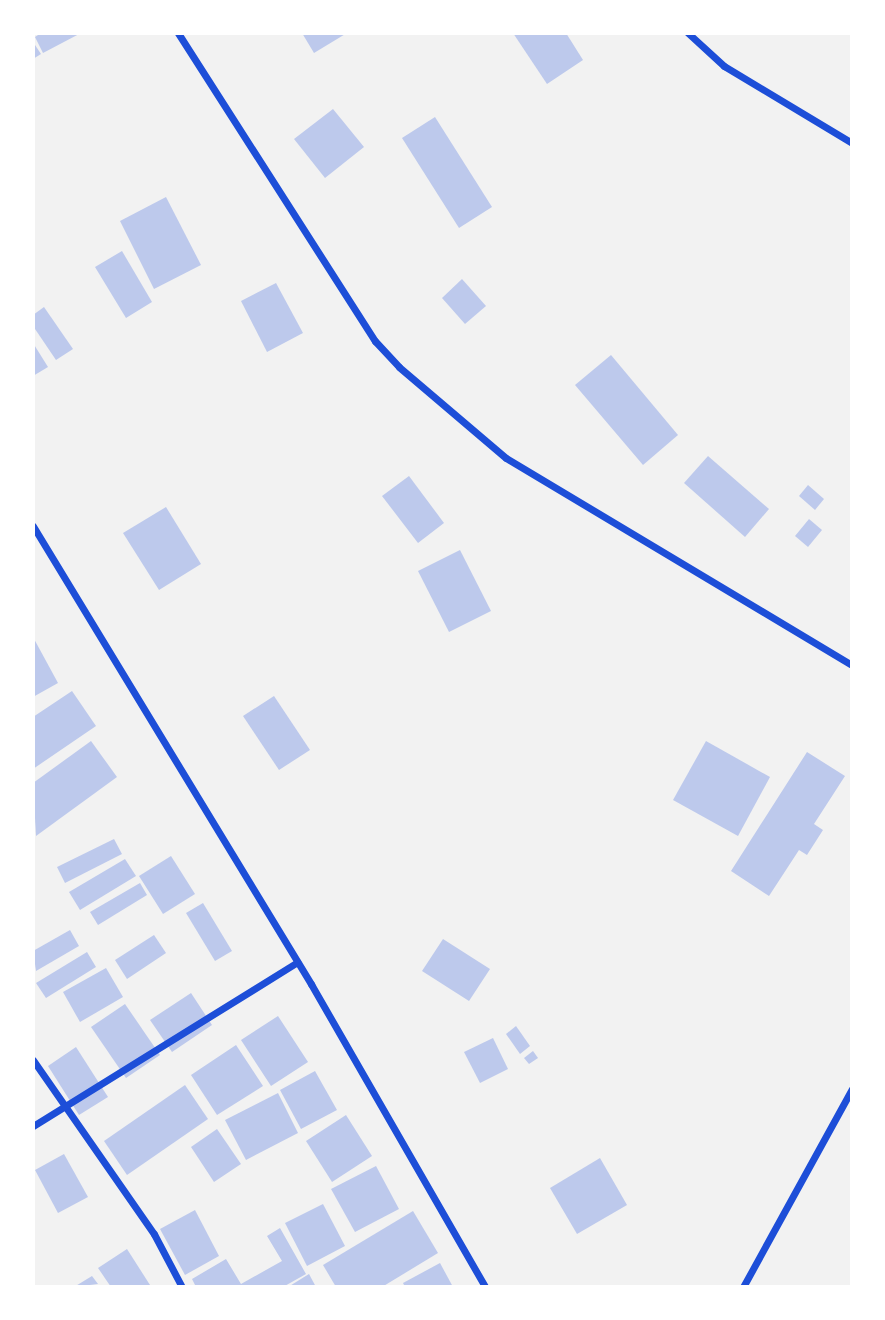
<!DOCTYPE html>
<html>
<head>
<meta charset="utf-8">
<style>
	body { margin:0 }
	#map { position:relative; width:885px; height:1320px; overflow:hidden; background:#f2f2f2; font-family:"Public Sans",sans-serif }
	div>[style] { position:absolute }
	.building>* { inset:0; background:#bdc9ec }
	.minor>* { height:7px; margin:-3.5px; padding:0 3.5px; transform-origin:3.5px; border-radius:3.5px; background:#1d4ed8 }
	span { translate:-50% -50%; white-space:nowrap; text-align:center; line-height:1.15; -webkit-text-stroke:6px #fff; paint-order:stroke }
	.frame { position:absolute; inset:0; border:35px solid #fff; pointer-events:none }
</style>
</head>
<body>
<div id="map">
	<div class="building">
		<div style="clip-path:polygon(41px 33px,81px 33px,43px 53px,35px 37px)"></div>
		<div style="clip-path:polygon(302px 33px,347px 33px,314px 53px)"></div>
		<div style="clip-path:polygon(513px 33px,566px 33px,583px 60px,547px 84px)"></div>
		<div style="clip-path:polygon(33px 42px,41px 54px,33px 59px)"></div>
		<div style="clip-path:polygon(333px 109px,364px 147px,325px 178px,294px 139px)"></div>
		<div style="clip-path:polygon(435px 117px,492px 207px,459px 228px,402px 138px)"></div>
		<div style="clip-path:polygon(166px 197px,201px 265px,154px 289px,120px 221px)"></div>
		<div style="clip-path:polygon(122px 251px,152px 302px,126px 318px,95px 267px)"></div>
		<div style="clip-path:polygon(462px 279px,486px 306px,465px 324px,442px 298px)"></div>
		<div style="clip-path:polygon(276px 283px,303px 333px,267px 352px,241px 301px)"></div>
		<div style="clip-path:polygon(44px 307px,73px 349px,56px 360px,33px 326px,33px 315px)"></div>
		<div style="clip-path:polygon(33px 343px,48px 367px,33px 376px)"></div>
		<div style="clip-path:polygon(611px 355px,678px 435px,643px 465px,575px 385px)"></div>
		<div style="clip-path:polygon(708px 456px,769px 509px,745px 537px,684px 483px)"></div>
		<div style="clip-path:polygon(409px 476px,444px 523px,418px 543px,382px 496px)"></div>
		<div style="clip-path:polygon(808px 485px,824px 499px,815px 510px,799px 496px)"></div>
		<div style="clip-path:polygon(166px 507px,201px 564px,159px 590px,123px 533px)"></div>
		<div style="clip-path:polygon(809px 519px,822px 530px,808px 547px,795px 536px)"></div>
		<div style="clip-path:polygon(460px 550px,491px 611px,449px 632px,418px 571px)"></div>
		<div style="clip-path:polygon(33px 637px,58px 683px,33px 697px)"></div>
		<div style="clip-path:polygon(72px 691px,96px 726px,33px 769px,33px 717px)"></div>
		<div style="clip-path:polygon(274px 696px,310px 750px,279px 770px,243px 716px)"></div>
		<div style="clip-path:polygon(91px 741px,117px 777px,36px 836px,33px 783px)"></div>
		<div style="clip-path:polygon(706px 741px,770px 777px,738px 836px,673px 800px)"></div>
		<div style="clip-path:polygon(807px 752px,845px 776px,814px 824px,823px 830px,807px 855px,799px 850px,769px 896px,731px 871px)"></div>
		<div style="clip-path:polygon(114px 839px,122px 854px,65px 883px,57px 867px)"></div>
		<div style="clip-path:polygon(171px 856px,195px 894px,163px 914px,139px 876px)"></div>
		<div style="clip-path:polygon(125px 859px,136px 876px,80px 910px,69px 892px)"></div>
		<div style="clip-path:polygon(140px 883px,147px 895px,98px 925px,90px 912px)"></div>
		<div style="clip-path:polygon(203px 903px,232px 951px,215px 961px,186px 913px)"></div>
		<div style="clip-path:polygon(70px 930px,79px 946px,36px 971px,33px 951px)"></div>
		<div style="clip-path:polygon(154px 935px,166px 953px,127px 979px,115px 960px)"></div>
		<div style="clip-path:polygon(443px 939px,490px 969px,469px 1001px,422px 971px)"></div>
		<div style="clip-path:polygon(87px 952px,96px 967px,46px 998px,36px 983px)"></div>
		<div style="clip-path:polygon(106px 968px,123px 997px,80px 1022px,63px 992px)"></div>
		<div style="clip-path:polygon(191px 993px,212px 1025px,172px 1052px,150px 1020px)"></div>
		<div style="clip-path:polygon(125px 1004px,160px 1055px,126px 1078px,91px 1027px)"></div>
		<div style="clip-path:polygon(278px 1016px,308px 1062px,271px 1086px,241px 1040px)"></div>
		<div style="clip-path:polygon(516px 1026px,530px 1046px,520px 1054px,506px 1034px)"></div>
		<div style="clip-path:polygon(493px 1038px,508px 1069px,480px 1083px,464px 1052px)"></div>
		<div style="clip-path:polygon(236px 1045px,263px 1086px,217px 1115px,191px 1075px)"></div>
		<div style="clip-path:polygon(76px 1047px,108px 1097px,79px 1115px,48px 1066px)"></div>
		<div style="clip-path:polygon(533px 1051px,538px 1058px,529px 1064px,524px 1058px)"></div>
		<div style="clip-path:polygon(315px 1071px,337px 1110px,301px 1129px,280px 1090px)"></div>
		<div style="clip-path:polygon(185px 1085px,208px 1119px,127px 1175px,104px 1141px)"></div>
		<div style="clip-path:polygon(278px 1093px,298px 1133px,246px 1160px,225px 1120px)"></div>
		<div style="clip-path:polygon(346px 1115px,372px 1156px,332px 1182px,306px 1141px)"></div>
		<div style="clip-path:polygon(217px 1129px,241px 1164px,214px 1182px,191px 1147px)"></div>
		<div style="clip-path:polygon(64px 1154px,88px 1197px,58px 1213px,35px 1170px)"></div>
		<div style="clip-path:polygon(600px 1158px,627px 1205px,577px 1234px,550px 1188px)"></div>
		<div style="clip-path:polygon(376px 1166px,399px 1209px,355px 1232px,331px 1189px)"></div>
		<div style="clip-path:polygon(323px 1204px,345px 1246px,307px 1266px,285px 1223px)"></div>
		<div style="clip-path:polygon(195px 1210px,219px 1256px,185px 1275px,160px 1229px)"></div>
		<div style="clip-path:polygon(413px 1211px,438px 1253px,382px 1287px,336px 1287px,323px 1265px)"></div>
		<div style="clip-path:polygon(280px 1228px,306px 1274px,283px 1287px,196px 1287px,192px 1279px,226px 1259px,241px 1284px,282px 1261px,267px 1236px)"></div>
		<div style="clip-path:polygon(127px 1249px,150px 1285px,148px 1287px,111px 1287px,98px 1268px)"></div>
		<div style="clip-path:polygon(440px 1263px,453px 1287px,405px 1287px,403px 1283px)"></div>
		<div style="clip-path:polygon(309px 1274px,316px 1287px,288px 1287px)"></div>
		<div style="clip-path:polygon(92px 1276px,98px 1284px,74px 1287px)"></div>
	</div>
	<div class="minor">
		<div style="left:178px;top:33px;width:366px;rotate:57.4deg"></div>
		<div style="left:375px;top:341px;width:35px;rotate:47deg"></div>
		<div style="left:399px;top:367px;width:140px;rotate:40.4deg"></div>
		<div style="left:506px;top:458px;width:403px;rotate:30.9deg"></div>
		<div style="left:688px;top:33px;width:49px;rotate:42.5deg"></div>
		<div style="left:724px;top:66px;width:149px;rotate:31deg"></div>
		<div style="left:33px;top:526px;width:536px;rotate:58.74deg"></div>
		<div style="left:311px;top:984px;width:349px;rotate:60.1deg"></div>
		<div style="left:33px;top:1060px;width:212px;rotate:55.2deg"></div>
		<div style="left:154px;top:1234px;width:60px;rotate:62.2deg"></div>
		<div style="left:33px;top:1126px;width:311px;rotate:-31.8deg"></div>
		<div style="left:743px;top:1287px;width:226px;rotate:-61.2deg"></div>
	</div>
	<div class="frame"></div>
</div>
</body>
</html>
